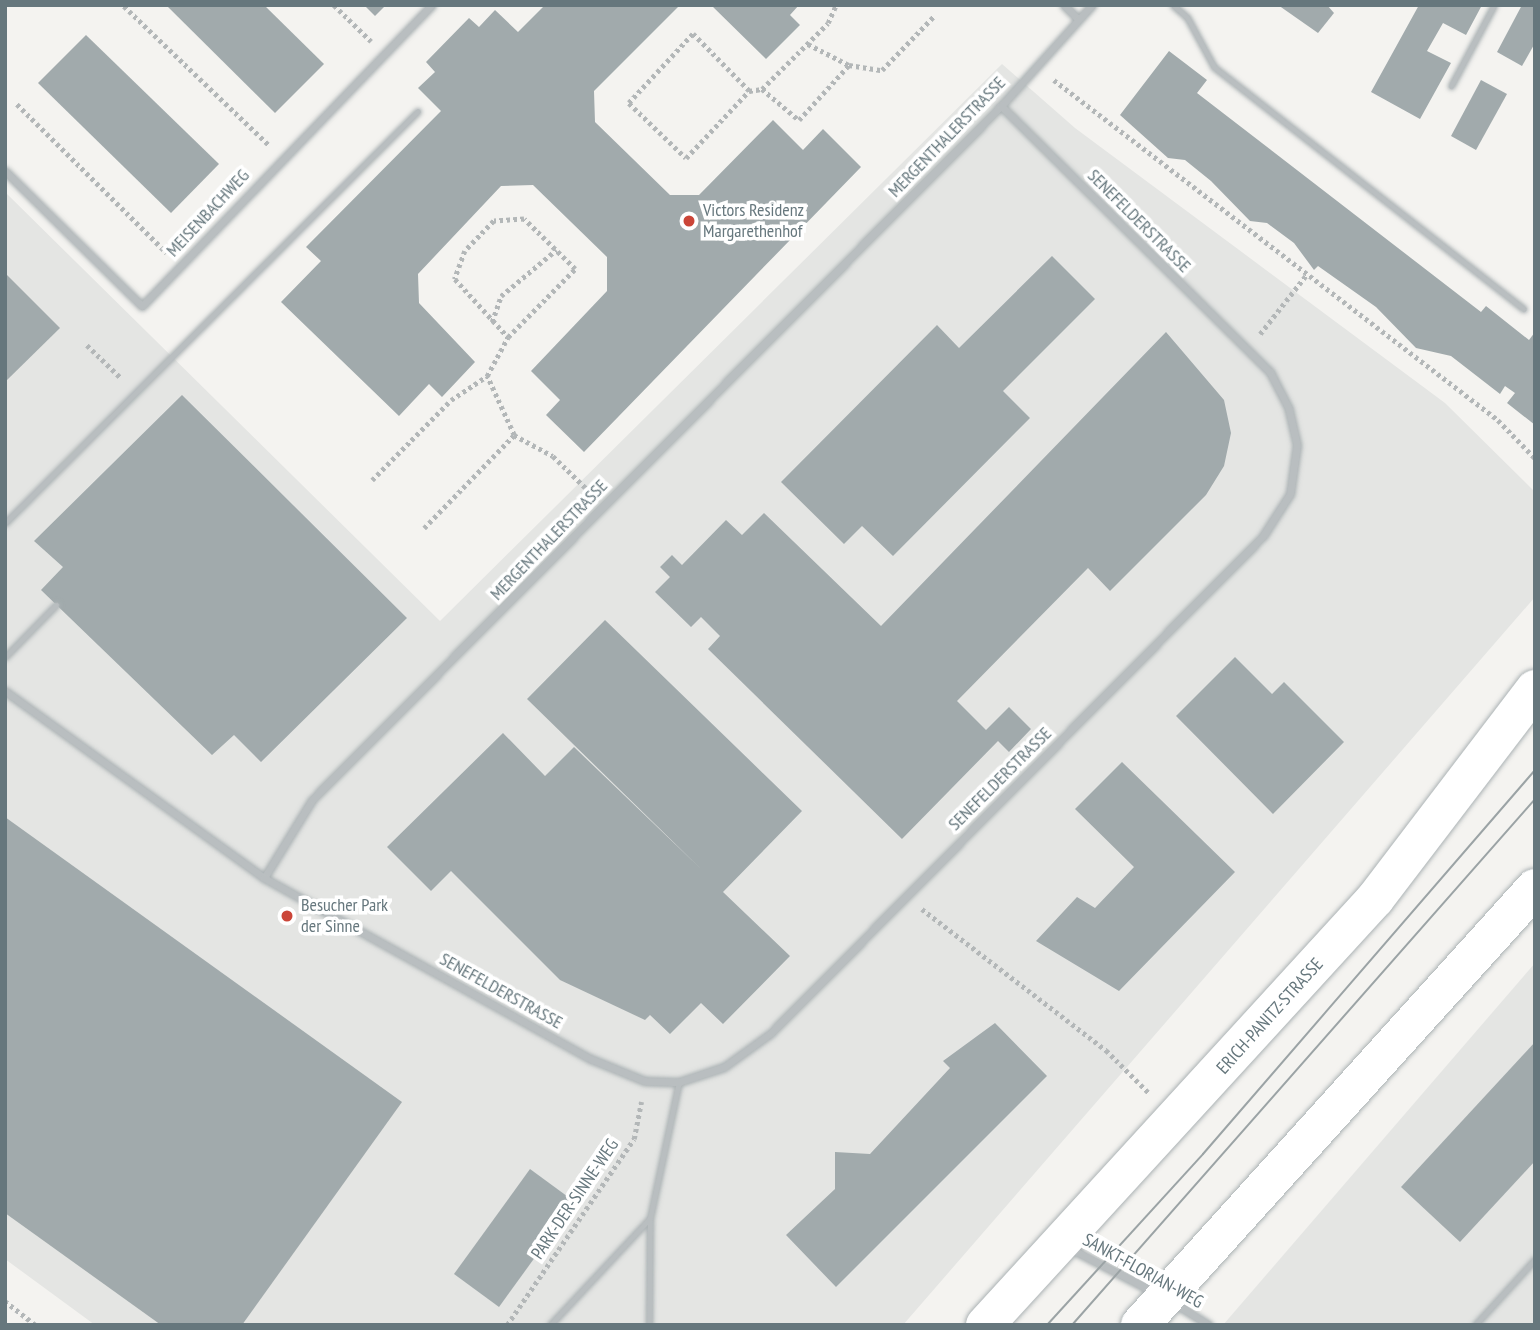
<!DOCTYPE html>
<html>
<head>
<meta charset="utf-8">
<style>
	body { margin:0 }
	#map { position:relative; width:1540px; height:1330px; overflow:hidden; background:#f4f3f0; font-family:"PT Sans Narrow",sans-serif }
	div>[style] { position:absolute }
	.built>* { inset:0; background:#e4e5e3 }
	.building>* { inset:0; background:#a1aaac }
	.path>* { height:4.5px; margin-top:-2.25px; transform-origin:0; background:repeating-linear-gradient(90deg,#b3b7b8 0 3.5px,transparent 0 7px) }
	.roads { filter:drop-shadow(0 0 2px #abb2b4) drop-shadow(0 0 2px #abb2b4) }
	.service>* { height:5px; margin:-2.5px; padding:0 2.5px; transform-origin:2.5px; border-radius:2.5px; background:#b9bec0 }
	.minor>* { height:7px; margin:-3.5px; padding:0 3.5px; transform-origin:3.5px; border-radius:3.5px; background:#b9bec0 }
	.secondary>* { height:38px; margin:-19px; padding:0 19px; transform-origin:19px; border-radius:19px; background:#fff }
	.tram>* { height:2px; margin:-1px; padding:0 1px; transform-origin:1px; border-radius:1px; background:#9ba3a5 }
	.dots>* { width:19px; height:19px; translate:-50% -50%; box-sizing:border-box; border:4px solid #fff; border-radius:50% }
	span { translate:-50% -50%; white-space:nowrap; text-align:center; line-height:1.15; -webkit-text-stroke:7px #fff; paint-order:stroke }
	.street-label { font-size:18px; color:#66777d }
	.poi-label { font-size:18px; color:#66777d }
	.left { translate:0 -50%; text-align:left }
	.frame { position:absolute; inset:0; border:7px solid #66777d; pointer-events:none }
</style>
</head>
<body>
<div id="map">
	<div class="built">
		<div style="clip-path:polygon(1002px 64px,1075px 128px,1445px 403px,1535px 492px,1535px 597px,903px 1325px,95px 1325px,5px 1259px,5px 192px,440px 621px)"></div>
		<div style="clip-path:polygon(1535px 963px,1535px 1325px,1223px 1325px)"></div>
	</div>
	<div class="building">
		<div style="clip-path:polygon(166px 5px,264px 5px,324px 64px,275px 113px)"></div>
		<div style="clip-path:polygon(364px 5px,386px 5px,375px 16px)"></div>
		<div style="clip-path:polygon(545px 5px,680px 5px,594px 91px,595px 122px,670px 195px,699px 195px,773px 120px,803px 150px,823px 129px,861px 167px,584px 452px,546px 415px,560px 400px,531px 371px,607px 291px,607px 257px,533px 185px,501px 186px,418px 274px,419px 303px,475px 362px,442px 397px,429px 384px,399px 416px,281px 302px,321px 261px,306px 247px,441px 111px,418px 88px,435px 72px,426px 62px,469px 18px,479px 27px,495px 10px,518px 32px)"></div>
		<div style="clip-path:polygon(711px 5px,799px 5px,790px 15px,800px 25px,766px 59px)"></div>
		<div style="clip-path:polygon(1278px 5px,1327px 5px,1334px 13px,1318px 33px)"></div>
		<div style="clip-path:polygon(1419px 5px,1482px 5px,1466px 35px,1443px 23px,1427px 51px,1451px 63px,1420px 119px,1371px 92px)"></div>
		<div style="clip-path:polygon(1522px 5px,1535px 5px,1535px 43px,1522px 66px,1497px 52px)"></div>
		<div style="clip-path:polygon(86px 35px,219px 164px,171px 213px,38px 83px)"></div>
		<div style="clip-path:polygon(1169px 51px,1207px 80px,1197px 93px,1481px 312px,1486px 306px,1529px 340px,1535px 332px,1535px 425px,1507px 403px,1515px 393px,1505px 386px,1500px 394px,1451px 356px,1416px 348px,1376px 307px,1318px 266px,1314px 270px,1294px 243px,1267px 223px,1250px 221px,1211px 181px,1185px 160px,1168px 158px,1120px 115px)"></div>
		<div style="clip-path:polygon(1481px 80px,1507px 94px,1476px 150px,1451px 136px)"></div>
		<div style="clip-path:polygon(1052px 256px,1095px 299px,1003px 391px,1030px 418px,893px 556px,862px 526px,844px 544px,781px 482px,937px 325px,959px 348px)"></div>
		<div style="clip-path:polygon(5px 273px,60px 328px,5px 382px)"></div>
		<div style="clip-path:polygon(1166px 332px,1224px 400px,1231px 433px,1224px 466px,1206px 495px,1110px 591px,1088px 568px,957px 701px,986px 730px,1009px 707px,1031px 729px,1009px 752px,998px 741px,902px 839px,708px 649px,720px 636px,701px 617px,691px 627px,655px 592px,670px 577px,660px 567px,672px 555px,682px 565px,726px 520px,742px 535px,764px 513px,881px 626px)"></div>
		<div style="clip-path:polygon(182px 395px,407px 618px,261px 762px,234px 735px,212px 755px,41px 590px,63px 567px,34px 541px)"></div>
		<div style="clip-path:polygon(605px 620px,802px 811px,723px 892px,790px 956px,723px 1024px,701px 1003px,670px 1034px,650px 1015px,645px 1020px,560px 980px,451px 871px,431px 891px,387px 847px,503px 733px,545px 776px,574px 747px,701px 869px,527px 699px)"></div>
		<div style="clip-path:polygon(1235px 657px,1272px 694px,1284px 682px,1344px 742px,1273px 814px,1176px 716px)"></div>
		<div style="clip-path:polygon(1122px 762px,1235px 872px,1119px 991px,1036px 941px,1077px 897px,1095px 908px,1134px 867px,1075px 809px)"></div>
		<div style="clip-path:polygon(5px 817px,402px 1102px,242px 1325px,161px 1325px,5px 1213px)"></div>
		<div style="clip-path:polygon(995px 1023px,1047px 1076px,836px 1287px,786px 1235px,835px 1189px,835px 1152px,870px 1154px,950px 1068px,943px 1061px)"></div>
		<div style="clip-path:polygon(1535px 1042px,1535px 1161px,1460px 1242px,1401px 1187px)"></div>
		<div style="clip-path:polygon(530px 1169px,575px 1202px,499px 1307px,454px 1274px)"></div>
	</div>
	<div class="path">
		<div style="left:334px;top:5px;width:52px;rotate:44.2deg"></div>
		<div style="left:124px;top:6px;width:202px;rotate:43.8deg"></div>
		<div style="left:808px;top:44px;width:46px;rotate:27.1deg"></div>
		<div style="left:1054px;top:80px;width:559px;rotate:37.44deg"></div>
		<div style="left:1498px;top:420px;width:53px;rotate:45.8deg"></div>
		<div style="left:762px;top:89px;width:93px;rotate:-45deg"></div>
		<div style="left:828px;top:23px;width:20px;rotate:-66deg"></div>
		<div style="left:749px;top:91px;width:80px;rotate:-134.5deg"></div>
		<div style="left:693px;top:34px;width:94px;rotate:132.8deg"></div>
		<div style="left:629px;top:103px;width:79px;rotate:44deg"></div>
		<div style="left:686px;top:158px;width:92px;rotate:-46.8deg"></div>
		<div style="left:749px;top:91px;width:13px;rotate:-9deg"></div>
		<div style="left:762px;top:89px;width:48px;rotate:40deg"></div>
		<div style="left:799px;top:120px;width:74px;rotate:-47.7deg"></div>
		<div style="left:849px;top:65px;width:33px;rotate:9deg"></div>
		<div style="left:882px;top:70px;width:76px;rotate:-46.1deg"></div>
		<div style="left:17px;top:104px;width:211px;rotate:44.8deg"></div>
		<div style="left:492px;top:322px;width:28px;rotate:-71deg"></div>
		<div style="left:501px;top:296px;width:72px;rotate:-39.9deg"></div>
		<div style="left:1260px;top:334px;width:76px;rotate:-51.9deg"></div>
		<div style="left:87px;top:345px;width:47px;rotate:44.1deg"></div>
		<div style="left:514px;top:435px;width:44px;rotate:28.3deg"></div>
		<div style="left:553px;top:456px;width:53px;rotate:44.2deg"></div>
		<div style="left:372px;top:480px;width:112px;rotate:-45.4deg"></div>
		<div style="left:451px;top:400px;width:43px;rotate:-33.7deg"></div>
		<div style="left:424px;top:528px;width:129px;rotate:-45.9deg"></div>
		<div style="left:514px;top:435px;width:65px;rotate:-114.6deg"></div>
		<div style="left:487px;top:376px;width:44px;rotate:-61.7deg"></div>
		<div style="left:508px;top:337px;width:95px;rotate:-45.4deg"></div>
		<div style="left:575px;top:269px;width:71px;rotate:-135.6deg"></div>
		<div style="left:524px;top:219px;width:30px;rotate:176deg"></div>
		<div style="left:494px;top:221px;width:42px;rotate:134deg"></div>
		<div style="left:465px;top:251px;width:30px;rotate:110deg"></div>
		<div style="left:455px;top:279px;width:79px;rotate:47.6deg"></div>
		<div style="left:922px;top:909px;width:232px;rotate:37.5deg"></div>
		<div style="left:1106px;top:1050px;width:61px;rotate:45deg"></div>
		<div style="left:5px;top:1301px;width:39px;rotate:38deg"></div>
		<div style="left:507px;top:1325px;width:225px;rotate:-55.7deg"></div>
		<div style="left:634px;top:1139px;width:38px;rotate:-79deg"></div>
	</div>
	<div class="roads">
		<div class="service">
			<div style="left:1173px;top:5px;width:18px;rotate:41deg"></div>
			<div style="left:1187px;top:17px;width:57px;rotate:61.6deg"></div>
			<div style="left:1214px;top:67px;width:393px;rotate:38deg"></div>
			<div style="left:1451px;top:86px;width:92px;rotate:-62deg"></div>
			<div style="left:5px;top:523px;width:583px;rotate:-44.93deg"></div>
			<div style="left:5px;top:657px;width:73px;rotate:-45.6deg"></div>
			<div style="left:550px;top:1325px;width:146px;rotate:-46.9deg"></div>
			<div style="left:649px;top:1325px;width:107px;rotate:-89.5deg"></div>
			<div style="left:650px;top:1218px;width:139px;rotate:-78deg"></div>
			<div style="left:1475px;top:1325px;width:89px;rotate:-47.7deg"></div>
		</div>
		<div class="minor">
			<div style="left:1064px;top:5px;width:20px;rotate:45deg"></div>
			<div style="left:5px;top:171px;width:192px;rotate:44.6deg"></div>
			<div style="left:142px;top:306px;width:418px;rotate:-46.1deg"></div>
			<div style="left:5px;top:691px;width:319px;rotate:35.8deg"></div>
			<div style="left:264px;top:878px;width:92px;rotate:-58.4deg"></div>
			<div style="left:312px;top:800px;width:978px;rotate:-45.21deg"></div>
			<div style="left:1001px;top:106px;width:136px;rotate:-48deg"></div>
			<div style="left:264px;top:878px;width:374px;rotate:29deg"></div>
			<div style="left:591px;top:1059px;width:58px;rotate:22.2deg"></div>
			<div style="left:645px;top:1081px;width:34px;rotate:2deg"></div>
			<div style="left:679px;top:1082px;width:47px;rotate:-18.4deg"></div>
			<div style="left:724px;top:1067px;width:58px;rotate:-35.9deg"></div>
			<div style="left:771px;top:1033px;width:699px;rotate:-45.29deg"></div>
			<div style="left:1263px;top:536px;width:50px;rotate:-57.3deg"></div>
			<div style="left:1290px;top:494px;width:49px;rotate:-81.9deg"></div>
			<div style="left:1297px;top:445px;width:37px;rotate:-103deg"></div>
			<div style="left:1289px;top:409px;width:42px;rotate:-117.2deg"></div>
			<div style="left:1270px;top:372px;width:378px;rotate:-135.3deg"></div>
			<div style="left:1071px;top:1249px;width:93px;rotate:27.4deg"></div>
			<div style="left:1174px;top:1303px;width:41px;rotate:32.2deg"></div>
		</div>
		<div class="secondary">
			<div style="left:985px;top:1325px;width:578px;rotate:-47.53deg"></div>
			<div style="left:1375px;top:899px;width:264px;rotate:-52.7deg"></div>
			<div style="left:1140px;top:1325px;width:589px;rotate:-47.89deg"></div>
		</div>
	</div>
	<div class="tram">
		<div style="left:1047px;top:1325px;width:231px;rotate:-47.6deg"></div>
		<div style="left:1203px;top:1154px;width:508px;rotate:-49.15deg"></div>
		<div style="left:1072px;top:1325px;width:701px;rotate:-48.64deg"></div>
	</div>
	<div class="dots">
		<div style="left:689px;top:221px;background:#cb4538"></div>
		<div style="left:287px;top:916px;background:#cb4538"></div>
	</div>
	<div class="street-label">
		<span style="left:947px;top:137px;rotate:-46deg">MERGENTHALERSTRASSE</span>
		<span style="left:208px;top:213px;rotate:-47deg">MEISENBACHWEG</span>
		<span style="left:1139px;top:221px;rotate:45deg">SENEFELDERSTRASSE</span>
		<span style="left:549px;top:540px;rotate:-46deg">MERGENTHALERSTRASSE</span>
		<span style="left:1000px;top:779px;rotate:-45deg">SENEFELDERSTRASSE</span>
		<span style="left:501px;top:991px;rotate:29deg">SENEFELDERSTRASSE</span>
		<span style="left:1270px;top:1016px;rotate:-48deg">ERICH-PANITZ-STRASSE</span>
		<span style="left:575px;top:1199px;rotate:-56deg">PARK-DER-SINNE-WEG</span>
		<span style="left:1143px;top:1271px;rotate:29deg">SANKT-FLORIAN-WEG</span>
	</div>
	<div class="poi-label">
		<span class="left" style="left:703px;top:221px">Victors Residenz<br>Margarethenhof</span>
		<span class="left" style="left:301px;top:916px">Besucher Park<br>der Sinne</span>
	</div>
	<div class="frame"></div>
</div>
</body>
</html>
